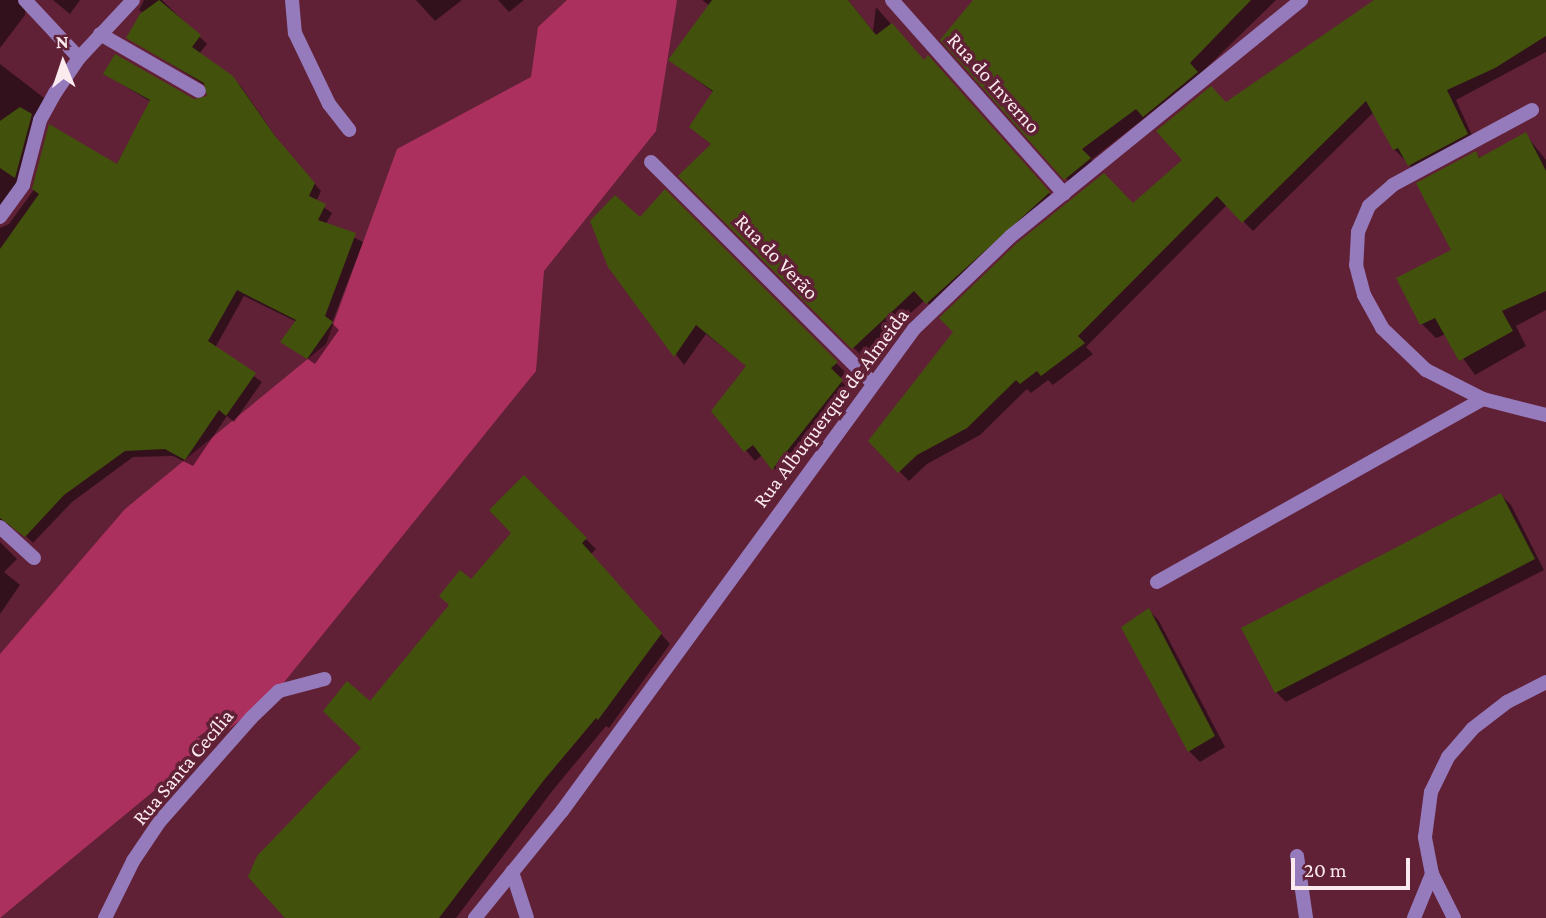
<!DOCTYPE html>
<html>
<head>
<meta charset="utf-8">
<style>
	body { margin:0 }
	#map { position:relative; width:1546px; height:918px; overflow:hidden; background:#602136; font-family:"Crimson Pro",serif }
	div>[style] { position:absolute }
	.forest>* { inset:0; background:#ab305d }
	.shadow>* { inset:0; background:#0007 }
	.building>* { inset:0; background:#42520c }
	.lane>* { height:14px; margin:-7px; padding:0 7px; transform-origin:7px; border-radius:7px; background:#967bbc }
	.street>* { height:14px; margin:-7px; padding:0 7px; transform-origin:7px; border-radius:7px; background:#967bbc }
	span { translate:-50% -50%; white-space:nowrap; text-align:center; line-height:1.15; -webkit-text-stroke:7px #602136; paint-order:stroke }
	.street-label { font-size:21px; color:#fbeaee }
	.north { position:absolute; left:28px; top:28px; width:70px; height:70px; -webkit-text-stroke:5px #602136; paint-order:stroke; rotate:358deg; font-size:19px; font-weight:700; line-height:28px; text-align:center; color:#fbeaee }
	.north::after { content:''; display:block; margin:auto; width:24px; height:32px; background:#fbeaee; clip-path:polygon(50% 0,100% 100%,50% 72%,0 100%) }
	.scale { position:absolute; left:1291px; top:858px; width:119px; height:32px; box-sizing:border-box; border:4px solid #fbeaee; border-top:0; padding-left:9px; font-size:21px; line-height:24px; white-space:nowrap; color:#fbeaee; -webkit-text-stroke:5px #602136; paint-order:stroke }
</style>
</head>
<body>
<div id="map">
	<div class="forest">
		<div style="clip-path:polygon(567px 0,677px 0,656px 131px,544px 271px,536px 371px,281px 686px,0 918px,0 654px,125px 509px,326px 344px,397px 149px,531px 77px,538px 27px)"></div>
	</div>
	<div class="shadow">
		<div style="clip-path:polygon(0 0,26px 0,25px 15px,0 48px)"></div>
		<div style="clip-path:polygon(53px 0,80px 0,70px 14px)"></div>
		<div style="clip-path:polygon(144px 0,162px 0,207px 44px,199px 54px,240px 85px,282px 146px,321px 191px,316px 202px,332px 213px,326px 224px,363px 242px,332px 323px,339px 330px,315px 364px,283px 342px,297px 322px,244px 296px,215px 348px,262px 382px,234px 422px,227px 416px,193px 466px,173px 456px,133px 457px,72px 502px,33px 543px,15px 526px,0 528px,0 228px,9px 224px,33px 191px,50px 127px,117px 166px,151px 102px,105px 74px,194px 101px,206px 101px,208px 87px,128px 37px,143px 13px,139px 10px)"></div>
		<div style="clip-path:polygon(416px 0,462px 0,435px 21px)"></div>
		<div style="clip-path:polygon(498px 0,524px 0,509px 12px)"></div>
		<div style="clip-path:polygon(702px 0,848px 0,873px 31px,876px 7px,924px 62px,937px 67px,1058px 203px,937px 313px,925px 300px,863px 357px,681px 176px,712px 145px,691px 127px,714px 93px,670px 60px,710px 6px)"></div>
		<div style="clip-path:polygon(976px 0,1276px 0,1199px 75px,1091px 160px,1100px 169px,1076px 189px,943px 40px)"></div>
		<div style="clip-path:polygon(1376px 0,1546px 0,1546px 52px,1456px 100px,1476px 144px,1419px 175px,1394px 149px,1374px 112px,1253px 231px,1227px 205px,1086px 347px,1093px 354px,1053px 385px,1048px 380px,1031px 393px,1027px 389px,980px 435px,927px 464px,909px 481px,870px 441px,1185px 160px,1228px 105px)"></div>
		<div style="clip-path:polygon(0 64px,48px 101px,21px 188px,0 219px)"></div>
		<div style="clip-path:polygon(1526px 135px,1546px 160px,1546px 310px,1516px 326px,1526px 346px,1475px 375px,1446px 334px,1436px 338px,1422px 324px,1453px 251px,1476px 153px,1481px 159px)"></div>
		<div style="clip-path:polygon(665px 192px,846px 373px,839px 379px,851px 391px,783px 478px,762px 455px,755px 461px,713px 411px,748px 367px,706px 334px,684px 365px,609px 266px)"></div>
		<div style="clip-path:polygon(524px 478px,596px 549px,591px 554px,670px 644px,609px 728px,606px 726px,553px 790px,456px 918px,286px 918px,364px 748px,371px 704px,513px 532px)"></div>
		<div style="clip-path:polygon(1501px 495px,1511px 505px,1544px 570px,1286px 702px,1276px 692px)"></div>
		<div style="clip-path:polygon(0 542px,17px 559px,4px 572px,20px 585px,0 614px)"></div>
		<div style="clip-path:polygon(1149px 610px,1159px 621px,1225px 747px,1200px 762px,1189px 751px,1123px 627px)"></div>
	</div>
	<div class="building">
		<div style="clip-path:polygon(159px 0,201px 35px,192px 47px,233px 76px,275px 136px,315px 183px,309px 196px,326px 204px,318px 220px,356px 233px,325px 316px,333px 322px,307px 359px,280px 342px,296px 320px,237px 290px,208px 341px,256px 373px,226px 416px,219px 410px,185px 460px,165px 449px,125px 451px,64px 495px,25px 537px,0 518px,0 249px,39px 194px,32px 189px,49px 124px,117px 164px,150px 100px,103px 74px,115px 54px,194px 99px,207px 96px,204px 83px,126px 38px,140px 14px)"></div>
		<div style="clip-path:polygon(712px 0,848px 0,876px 35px,892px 23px,924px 60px,928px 55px,1050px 192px,926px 304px,914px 291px,852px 349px,678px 176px,711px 144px,689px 127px,713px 91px,668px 60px)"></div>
		<div style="clip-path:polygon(973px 0,1251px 0,1190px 63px,1198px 72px,1143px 117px,1136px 109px,1082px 149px,1091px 158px,1064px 180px,940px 40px)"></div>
		<div style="clip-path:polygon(1374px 0,1546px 0,1546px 36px,1495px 68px,1447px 90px,1468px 134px,1408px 166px,1398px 148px,1393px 150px,1366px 101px,1242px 223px,1217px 196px,1078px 336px,1085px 343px,1041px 376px,1037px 371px,1020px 384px,1016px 380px,967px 428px,917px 455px,898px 473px,868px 441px,953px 332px,939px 318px,1017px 243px,1104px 173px,1133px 203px,1182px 160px,1156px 131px,1211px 86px,1226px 102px)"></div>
		<div style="clip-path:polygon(20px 107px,32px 114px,15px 178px,0 168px,0 121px)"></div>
		<div style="clip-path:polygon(1526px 132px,1546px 171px,1546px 291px,1502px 311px,1513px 331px,1459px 361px,1435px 318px,1420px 325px,1396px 278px,1451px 250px,1416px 183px,1476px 151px,1479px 158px)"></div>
		<div style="clip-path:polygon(665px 189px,838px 362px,831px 368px,843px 380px,772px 470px,753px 445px,744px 452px,711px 411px,746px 366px,696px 325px,674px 357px,608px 267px,590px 221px,615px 195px,640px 217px)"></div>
		<div style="clip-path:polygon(524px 475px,587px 538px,582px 543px,662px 633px,598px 720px,596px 718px,544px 780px,439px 918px,285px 918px,248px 877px,257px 856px,361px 748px,323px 711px,347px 681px,370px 701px,449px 605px,439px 596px,460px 570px,471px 579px,511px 533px,489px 510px)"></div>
		<div style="clip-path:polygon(1501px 493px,1535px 559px,1275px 693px,1241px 628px)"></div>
		<div style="clip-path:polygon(1149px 608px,1215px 736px,1188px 752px,1121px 627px)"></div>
	</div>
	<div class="lane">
		<div style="left:100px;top:34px;width:114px;rotate:29.9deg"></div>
		<div style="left:1532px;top:110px;width:158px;rotate:151.7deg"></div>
		<div style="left:1393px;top:185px;width:32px;rotate:139deg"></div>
		<div style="left:1369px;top:206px;width:28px;rotate:113deg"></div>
		<div style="left:1358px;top:232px;width:33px;rotate:93deg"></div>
		<div style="left:1356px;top:265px;width:31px;rotate:75deg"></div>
		<div style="left:1364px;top:295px;width:38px;rotate:61deg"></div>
		<div style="left:1382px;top:328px;width:61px;rotate:43.7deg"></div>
		<div style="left:1426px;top:370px;width:64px;rotate:27deg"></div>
		<div style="left:1483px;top:399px;width:65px;rotate:14.3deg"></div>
		<div style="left:0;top:527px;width:46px;rotate:42.4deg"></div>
		<div style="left:1157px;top:582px;width:374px;rotate:-29.3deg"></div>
		<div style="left:1297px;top:856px;width:63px;rotate:81.7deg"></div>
		<div style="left:1414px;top:918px;width:48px;rotate:-67.8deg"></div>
	</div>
	<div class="street">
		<div style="left:25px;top:0;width:79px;rotate:47deg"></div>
		<div style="left:292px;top:0;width:33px;rotate:85deg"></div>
		<div style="left:295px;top:33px;width:79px;rotate:64.4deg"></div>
		<div style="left:329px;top:104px;width:33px;rotate:52deg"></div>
		<div style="left:892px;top:0;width:259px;rotate:48.4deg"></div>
		<div style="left:651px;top:162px;width:313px;rotate:44.9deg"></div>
		<div style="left:0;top:217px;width:39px;rotate:-54deg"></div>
		<div style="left:23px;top:185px;width:67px;rotate:-75.3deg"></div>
		<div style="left:40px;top:120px;width:31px;rotate:-61deg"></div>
		<div style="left:55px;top:93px;width:42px;rotate:-55.6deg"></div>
		<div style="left:79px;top:58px;width:79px;rotate:-47deg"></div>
		<div style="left:512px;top:872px;width:48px;rotate:71.9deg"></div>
		<div style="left:105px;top:918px;width:64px;rotate:-63.8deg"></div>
		<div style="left:133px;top:861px;width:48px;rotate:-56deg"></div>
		<div style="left:160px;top:821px;width:137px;rotate:-48.5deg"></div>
		<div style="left:251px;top:718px;width:39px;rotate:-44deg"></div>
		<div style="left:279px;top:691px;width:47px;rotate:-14.9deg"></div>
		<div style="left:475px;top:918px;width:138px;rotate:-50.9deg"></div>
		<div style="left:562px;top:811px;width:597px;rotate:-53.86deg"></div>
		<div style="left:914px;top:329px;width:134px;rotate:-43.8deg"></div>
		<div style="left:1011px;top:236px;width:374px;rotate:-39.1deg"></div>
		<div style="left:1454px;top:918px;width:49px;rotate:-116.6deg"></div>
		<div style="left:1432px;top:874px;width:38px;rotate:-101deg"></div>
		<div style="left:1425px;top:837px;width:45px;rotate:-82.4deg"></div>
		<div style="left:1431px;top:792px;width:39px;rotate:-64deg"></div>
		<div style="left:1448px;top:757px;width:37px;rotate:-49deg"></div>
		<div style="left:1472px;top:729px;width:44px;rotate:-37.6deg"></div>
		<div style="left:1507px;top:702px;width:44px;rotate:-27.1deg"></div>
	</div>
	<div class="street-label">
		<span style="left:994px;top:83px;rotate:48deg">Rua do Inverno</span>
		<span style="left:777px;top:257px;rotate:46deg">Rua do Verão</span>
		<span style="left:831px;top:408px;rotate:-53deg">Rua Albuquerque de Almeida</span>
		<span style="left:183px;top:767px;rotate:-50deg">Rua Santa Cecília</span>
	</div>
	<div class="north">N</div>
	<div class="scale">20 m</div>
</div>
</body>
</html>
